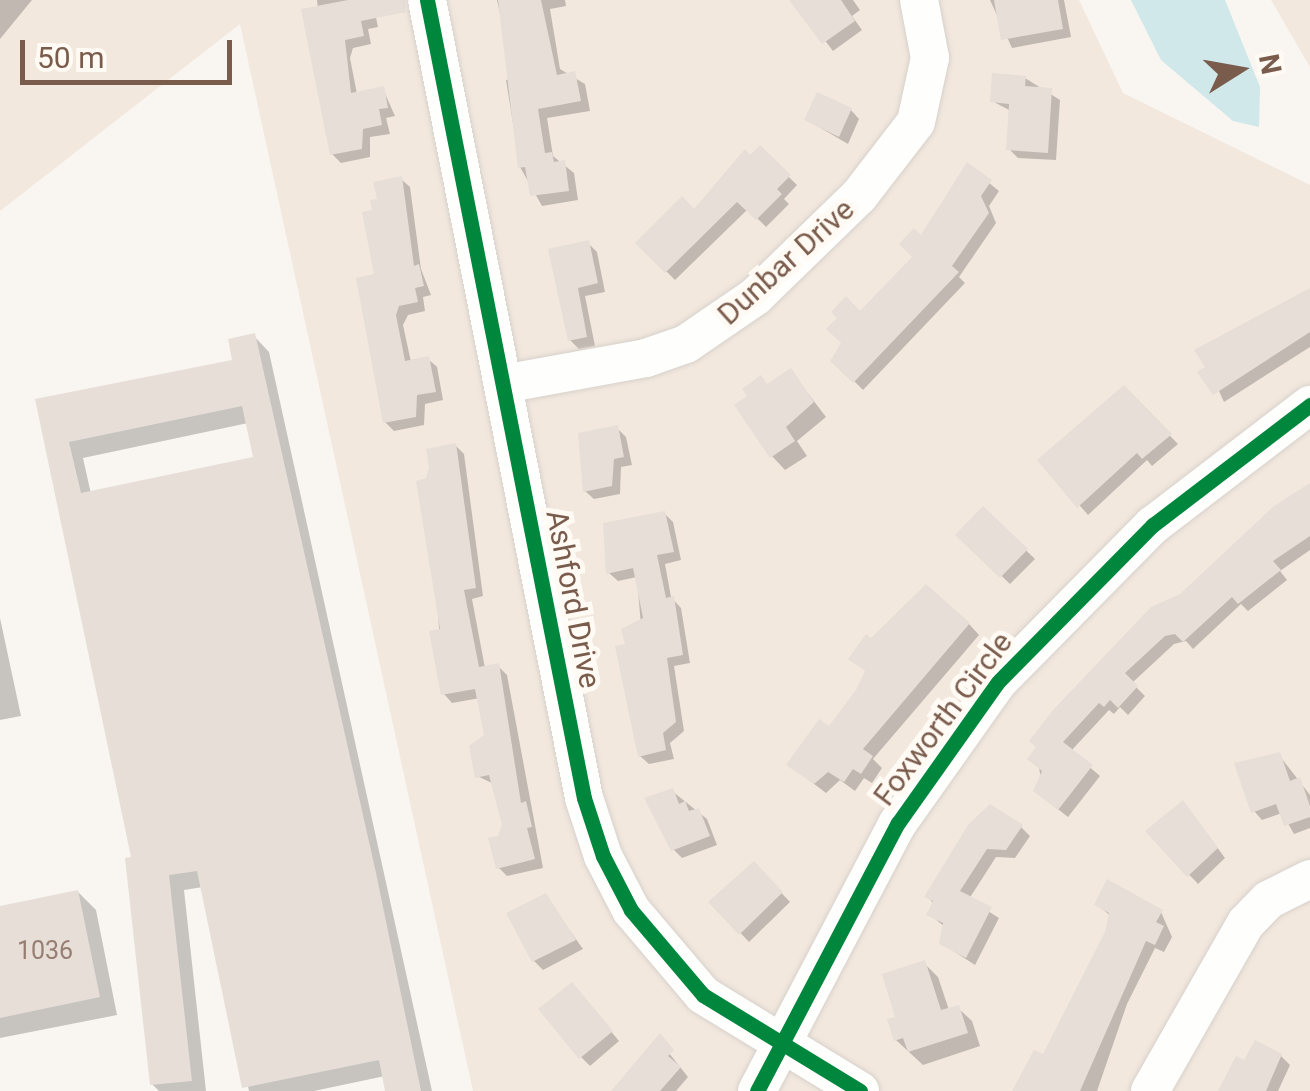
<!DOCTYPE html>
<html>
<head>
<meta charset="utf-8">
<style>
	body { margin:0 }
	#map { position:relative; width:1310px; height:1091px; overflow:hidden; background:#f9f5f0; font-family:Roboto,sans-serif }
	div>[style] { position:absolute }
	.residential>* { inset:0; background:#f2e8de }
	.water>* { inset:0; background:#d0e8ea }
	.shadow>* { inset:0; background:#0003 }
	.building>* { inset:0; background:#e6ded7 }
	.roads { filter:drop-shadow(0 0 2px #d7d1cb) drop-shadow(0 0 2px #d7d1cb) }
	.minor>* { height:38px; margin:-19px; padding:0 19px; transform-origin:19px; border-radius:19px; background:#fefefd }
	.cycleway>* { height:15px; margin:-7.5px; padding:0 7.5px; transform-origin:7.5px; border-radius:7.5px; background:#00873e }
	span { translate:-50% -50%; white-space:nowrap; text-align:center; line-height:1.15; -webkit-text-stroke:10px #fffaf3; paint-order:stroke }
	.number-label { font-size:25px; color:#977e72 }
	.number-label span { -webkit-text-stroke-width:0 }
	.street-label { font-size:30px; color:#7a5c4d }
	.north { position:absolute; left:1190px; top:20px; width:100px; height:100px; -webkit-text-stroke:8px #fffaf3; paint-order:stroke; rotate:79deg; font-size:28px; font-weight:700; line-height:40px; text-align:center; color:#7a5c4d }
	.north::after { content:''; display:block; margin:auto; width:35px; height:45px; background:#7a5c4d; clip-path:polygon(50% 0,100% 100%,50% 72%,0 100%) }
	.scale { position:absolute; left:20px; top:40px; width:212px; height:45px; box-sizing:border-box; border:5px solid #7a5c4d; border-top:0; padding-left:12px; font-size:30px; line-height:35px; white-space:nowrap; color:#7a5c4d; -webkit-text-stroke:8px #fffaf3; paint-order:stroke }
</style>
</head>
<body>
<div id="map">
	<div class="residential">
		<div style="clip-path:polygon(0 0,1079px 0,1123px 93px,1310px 185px,1310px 1091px,473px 1091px,240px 24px,0 211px)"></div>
		<div style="clip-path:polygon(1271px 0,1310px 0,1310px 67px)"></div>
	</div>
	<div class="water">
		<div style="clip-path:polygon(1131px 0,1225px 0,1260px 87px,1259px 127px,1233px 121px,1161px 60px)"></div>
	</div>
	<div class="shadow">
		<div style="clip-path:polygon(0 0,32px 0,0 39px)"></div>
		<div style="clip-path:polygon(317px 0,366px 0,374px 8px,378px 27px,368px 29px,371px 44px,353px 48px,350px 58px,357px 94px,383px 89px,395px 116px,386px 118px,390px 134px,370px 137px,370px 157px,341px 163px,332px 154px)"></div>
		<div style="clip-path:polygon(497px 0,565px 0,566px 6px,550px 9px,560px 69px,585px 84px,590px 111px,547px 118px,553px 156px,574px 173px,578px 200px,542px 206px,520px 167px,506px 80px,514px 78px)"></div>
		<div style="clip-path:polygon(794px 0,853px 0,860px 10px,852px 16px,862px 30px,833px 51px)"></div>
		<div style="clip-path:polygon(990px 0,1064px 0,1071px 37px,1012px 48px)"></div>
		<div style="clip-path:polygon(1025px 78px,1060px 100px,1056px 160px,1018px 158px,1009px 149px,1011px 111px,992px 101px)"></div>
		<div style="clip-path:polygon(851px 110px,859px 119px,848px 144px,807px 120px)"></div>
		<div style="clip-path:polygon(760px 149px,797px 185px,784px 199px,789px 204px,766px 227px,748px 209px,675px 280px,638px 243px,695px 213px)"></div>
		<div style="clip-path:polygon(972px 169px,999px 191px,989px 206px,996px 223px,959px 277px,965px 283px,863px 390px,833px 360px,860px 314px,916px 257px)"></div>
		<div style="clip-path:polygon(401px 179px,410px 187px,421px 269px,431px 295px,423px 297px,425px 311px,408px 315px,403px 325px,411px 362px,428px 359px,437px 367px,443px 400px,425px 404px,424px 425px,394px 431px,385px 422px,375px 212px)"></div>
		<div style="clip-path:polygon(588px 243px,597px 252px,605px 292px,585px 296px,595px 346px,579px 349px,570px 340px,551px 251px)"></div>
		<div style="clip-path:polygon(1310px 290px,1310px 347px,1224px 402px,1208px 367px)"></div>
		<div style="clip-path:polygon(evenodd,254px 336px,269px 352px,432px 1091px,388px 1091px,385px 1076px,314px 1091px,249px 1091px,203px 887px,184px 890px,206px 1091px,159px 1091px,152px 1084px,134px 860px,38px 401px,235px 362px,254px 336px,248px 423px,256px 459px,91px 494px,83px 458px,248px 423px)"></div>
		<div style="clip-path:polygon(791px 371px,826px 417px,797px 441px,807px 456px,785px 470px,772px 456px,768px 386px)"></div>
		<div style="clip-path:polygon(1124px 389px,1178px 444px,1152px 466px,1147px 460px,1088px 515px,1040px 460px)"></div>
		<div style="clip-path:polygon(617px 428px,626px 437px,632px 465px,621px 467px,620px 494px,594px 499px,585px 491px)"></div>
		<div style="clip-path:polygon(456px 446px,464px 454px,483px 596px,472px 599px,485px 668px,498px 666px,507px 675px,543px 868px,507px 876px,499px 868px,504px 825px,494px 784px,477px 776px,487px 736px,480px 698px,452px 703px,444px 694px,428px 481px)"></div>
		<div style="clip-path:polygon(1310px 489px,1310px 550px,1280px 571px,1287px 580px,1248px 611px,1241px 604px,1193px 649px,1186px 641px,1174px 644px,1132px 683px,1145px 696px,1128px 715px,1120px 707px,1114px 714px,1109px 710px,1071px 751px,1100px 776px,1068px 817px,1045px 799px,1039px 768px,1181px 596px)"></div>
		<div style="clip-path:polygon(983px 509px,1035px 559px,1010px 584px,959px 535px)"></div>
		<div style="clip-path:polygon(664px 513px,673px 522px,681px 560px,665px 564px,671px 597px,681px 608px,690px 663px,674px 666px,684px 731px,670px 743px,674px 759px,649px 764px,640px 756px,628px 646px,641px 627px,637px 577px,618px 581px,609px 573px)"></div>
		<div style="clip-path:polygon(0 618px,21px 716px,0 720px)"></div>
		<div style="clip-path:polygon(969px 624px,979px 635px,873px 759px,882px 768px,872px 783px,864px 778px,855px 791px,840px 780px,826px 793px,789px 765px,830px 730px,858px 691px,867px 672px,852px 658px,872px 642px)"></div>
		<div style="clip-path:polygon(1279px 755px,1310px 795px,1310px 828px,1294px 834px,1282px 813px,1262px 820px,1254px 811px)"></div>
		<div style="clip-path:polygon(672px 791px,707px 819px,717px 845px,682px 858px,673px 849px)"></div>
		<div style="clip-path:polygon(1191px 812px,1225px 858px,1198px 884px,1149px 832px)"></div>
		<div style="clip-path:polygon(970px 827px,1021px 827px,1030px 836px,1015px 858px,996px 857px,969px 899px,999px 918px,975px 965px,941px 943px,945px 927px,929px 914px,934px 904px,927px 896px)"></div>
		<div style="clip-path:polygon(754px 864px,790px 902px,749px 942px,715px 906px)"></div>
		<div style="clip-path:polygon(78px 892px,96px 910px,117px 1015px,0 1038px,0 908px)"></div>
		<div style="clip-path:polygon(545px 896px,583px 949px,543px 970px,534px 961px)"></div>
		<div style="clip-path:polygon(1097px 905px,1161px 912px,1172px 937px,1164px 952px,1155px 948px,1127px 1004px,1097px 1091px,1014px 1091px,1044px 1057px,1107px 933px,1111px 916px)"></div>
		<div style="clip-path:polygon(924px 963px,938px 977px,949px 1010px,958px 1008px,972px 1021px,980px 1046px,923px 1065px,896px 1040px,898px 1018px)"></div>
		<div style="clip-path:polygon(580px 994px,619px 1041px,590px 1066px,581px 1057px)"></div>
		<div style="clip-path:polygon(665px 1048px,688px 1077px,676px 1091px,621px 1091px)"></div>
		<div style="clip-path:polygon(1281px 1056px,1290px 1065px,1278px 1091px,1220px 1091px,1245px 1063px)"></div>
	</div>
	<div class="building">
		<div style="clip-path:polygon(348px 0,405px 0,406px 12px,361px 21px,364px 36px,345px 40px,351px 93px,384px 86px,388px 108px,379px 109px,382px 125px,363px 129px,362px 149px,330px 155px,301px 9px)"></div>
		<div style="clip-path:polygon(498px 0,541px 0,557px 75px,575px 71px,581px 101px,538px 109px,545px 153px,552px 152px,554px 162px,565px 160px,569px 191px,530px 196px,525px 167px,518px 168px)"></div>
		<div style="clip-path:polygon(789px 0,841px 0,855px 21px,822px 44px)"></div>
		<div style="clip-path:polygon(994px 0,1058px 0,1063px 29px,1001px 40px)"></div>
		<div style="clip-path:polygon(992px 73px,1026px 76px,1025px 86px,1052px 88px,1048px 153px,1006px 150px,1009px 104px,990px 102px)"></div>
		<div style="clip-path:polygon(817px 92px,852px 108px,839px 137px,804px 120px)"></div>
		<div style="clip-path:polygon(760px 145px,791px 175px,777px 189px,782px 194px,756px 220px,737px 202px,665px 273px,635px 243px,682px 196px,694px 209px,745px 149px,750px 155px)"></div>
		<div style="clip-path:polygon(967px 162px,992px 180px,981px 196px,989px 213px,952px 266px,959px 272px,853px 383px,830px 361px,841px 343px,826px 329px,837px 318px,831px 312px,846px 296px,860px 311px,912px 257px,899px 244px,914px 228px,921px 235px)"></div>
		<div style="clip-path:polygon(402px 176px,414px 266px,419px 264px,424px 286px,415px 288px,418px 302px,399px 306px,396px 315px,405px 361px,429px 356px,436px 392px,417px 395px,416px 417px,383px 423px,356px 278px,374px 274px,362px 212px,372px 210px,370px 200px,377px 199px,373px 182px)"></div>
		<div style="clip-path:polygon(589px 240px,598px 283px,578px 288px,587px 337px,568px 341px,548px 249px)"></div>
		<div style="clip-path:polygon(1310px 288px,1310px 332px,1213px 395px,1197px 372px,1205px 367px,1194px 350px)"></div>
		<div style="clip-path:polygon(evenodd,255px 333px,376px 873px,421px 1091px,385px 1091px,379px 1060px,242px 1088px,197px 871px,169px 875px,192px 1081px,150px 1085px,125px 858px,131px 857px,35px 399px,232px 360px,228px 339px,255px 333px,242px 406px,253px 457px,81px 493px,69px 442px,242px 406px)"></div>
		<div style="clip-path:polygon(791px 368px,814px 402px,786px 427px,795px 441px,770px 458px,734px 405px,747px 396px,742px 389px,761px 375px,767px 384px)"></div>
		<div style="clip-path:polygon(1124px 385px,1172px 434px,1142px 459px,1137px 453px,1077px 508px,1037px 460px)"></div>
		<div style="clip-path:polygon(618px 425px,624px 457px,614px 459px,612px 486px,583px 492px,578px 433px)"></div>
		<div style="clip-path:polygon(456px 443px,476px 588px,464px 590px,479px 667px,499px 663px,521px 803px,526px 801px,532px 827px,527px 828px,535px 859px,496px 869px,488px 838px,498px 836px,502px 825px,489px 775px,475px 778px,469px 746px,484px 735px,475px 689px,441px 695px,429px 631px,440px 629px,416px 481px,426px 478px,429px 467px,426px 449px)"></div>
		<div style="clip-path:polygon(1310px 483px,1310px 536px,1273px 561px,1281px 570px,1238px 604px,1232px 597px,1183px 642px,1175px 634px,1165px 636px,1125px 673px,1138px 686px,1118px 708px,1110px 700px,1104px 707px,1099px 703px,1063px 742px,1093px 765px,1058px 810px,1033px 791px,1042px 771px,1027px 759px,1036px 747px,1029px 741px,1054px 709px,1151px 607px,1180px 594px,1274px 506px)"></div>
		<div style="clip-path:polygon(983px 506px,1028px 549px,1000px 578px,955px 535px)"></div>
		<div style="clip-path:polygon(665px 511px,674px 552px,657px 555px,666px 598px,674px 596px,683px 655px,667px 658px,676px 722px,663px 733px,666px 750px,638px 757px,615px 646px,625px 644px,621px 629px,643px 618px,633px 568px,606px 574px,603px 523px)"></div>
		<div style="clip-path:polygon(926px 584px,970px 623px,863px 749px,873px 756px,861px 774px,853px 769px,844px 782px,828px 772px,814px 784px,786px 765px,819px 719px,829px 726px,856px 690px,865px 671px,848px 659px,866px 634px,871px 638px)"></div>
		<div style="clip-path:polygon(1280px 752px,1290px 781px,1300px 777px,1310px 806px,1310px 817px,1284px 826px,1276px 804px,1251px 813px,1234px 763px)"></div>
		<div style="clip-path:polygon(673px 788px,679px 804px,685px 801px,689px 811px,699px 808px,710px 836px,671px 851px,644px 798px)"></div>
		<div style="clip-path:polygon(1183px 800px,1218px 848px,1187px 877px,1145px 831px)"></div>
		<div style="clip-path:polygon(990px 804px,1023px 825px,1006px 850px,987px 849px,960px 891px,992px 907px,966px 958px,939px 944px,943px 923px,926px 915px,933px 901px,924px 897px,968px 825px)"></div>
		<div style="clip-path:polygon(754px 861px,783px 892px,739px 935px,708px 902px)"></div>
		<div style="clip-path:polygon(1107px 879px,1163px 910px,1156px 922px,1164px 926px,1155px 945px,1146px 941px,1080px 1091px,1012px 1091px,1034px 1050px,1043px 1054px,1105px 932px,1109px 913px,1094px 905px)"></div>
		<div style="clip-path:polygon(78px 890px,100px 997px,0 1018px,0 906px)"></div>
		<div style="clip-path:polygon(546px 893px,576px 940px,532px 962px,506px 913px)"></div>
		<div style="clip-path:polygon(925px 960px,941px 1010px,959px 1005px,968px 1033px,908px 1052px,903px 1038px,894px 1041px,887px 1019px,895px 1017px,882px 974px)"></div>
		<div style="clip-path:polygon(572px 982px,613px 1031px,579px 1059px,538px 1009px)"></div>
		<div style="clip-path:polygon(660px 1033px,674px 1050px,668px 1056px,681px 1067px,660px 1091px,611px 1091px)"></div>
		<div style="clip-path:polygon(1255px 1040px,1282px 1054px,1266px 1091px,1218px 1091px,1236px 1056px,1244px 1060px)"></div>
	</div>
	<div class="roads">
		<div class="minor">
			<div style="left:427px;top:0;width:813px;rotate:78.87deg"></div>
			<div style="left:584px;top:798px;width:61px;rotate:71.9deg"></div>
			<div style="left:603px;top:856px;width:61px;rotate:62.6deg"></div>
			<div style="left:631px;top:910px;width:111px;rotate:49.7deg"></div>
			<div style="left:703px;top:995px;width:184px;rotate:31.4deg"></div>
			<div style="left:503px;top:384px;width:145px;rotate:-10.3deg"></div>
			<div style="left:646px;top:358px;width:42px;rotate:-19.3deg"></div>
			<div style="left:686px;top:344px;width:85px;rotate:-34.4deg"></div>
			<div style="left:756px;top:296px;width:144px;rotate:-44.2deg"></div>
			<div style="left:859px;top:196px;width:93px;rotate:-52.4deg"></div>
			<div style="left:916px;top:122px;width:66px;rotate:-77.7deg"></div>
			<div style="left:930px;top:58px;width:59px;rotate:-100.7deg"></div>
			<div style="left:757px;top:1091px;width:303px;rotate:-62.3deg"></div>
			<div style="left:898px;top:823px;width:171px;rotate:-54.7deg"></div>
			<div style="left:997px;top:683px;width:222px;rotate:-45.4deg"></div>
			<div style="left:1153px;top:525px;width:198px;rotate:-37.4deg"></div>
			<div style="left:1150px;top:1091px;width:193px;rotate:-60.3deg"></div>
			<div style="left:1246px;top:923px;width:32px;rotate:-46deg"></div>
			<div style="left:1268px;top:900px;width:47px;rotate:-26.6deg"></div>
		</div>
	</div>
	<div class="cycleway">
		<div style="left:427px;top:0;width:813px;rotate:78.87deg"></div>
		<div style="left:584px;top:798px;width:61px;rotate:71.9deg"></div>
		<div style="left:603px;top:856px;width:61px;rotate:62.6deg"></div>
		<div style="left:631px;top:910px;width:111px;rotate:49.7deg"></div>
		<div style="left:703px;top:995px;width:184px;rotate:31.4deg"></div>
		<div style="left:757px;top:1091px;width:303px;rotate:-62.3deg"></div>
		<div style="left:898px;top:823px;width:171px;rotate:-54.7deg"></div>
		<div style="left:997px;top:683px;width:222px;rotate:-45.4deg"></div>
		<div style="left:1153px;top:525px;width:198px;rotate:-37.4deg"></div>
	</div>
	<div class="number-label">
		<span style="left:45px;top:951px">1036</span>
	</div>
	<div class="street-label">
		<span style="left:786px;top:262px;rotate:-42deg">Dunbar Drive</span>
		<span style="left:573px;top:599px;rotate:79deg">Ashford Drive</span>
		<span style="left:943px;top:719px;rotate:-53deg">Foxworth Circle</span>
	</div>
	<div class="north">N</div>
	<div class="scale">50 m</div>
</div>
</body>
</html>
